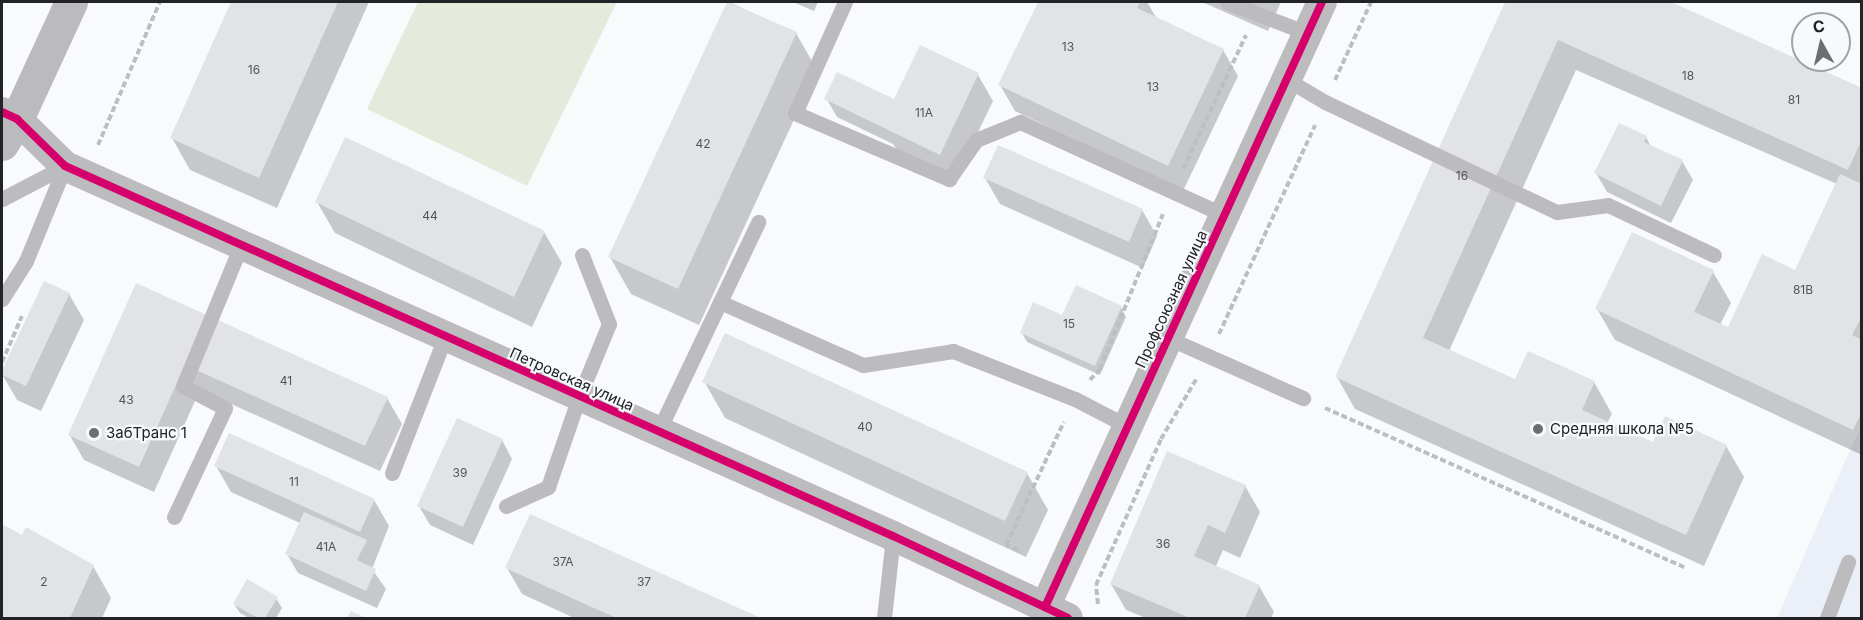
<!DOCTYPE html>
<html>
<head>
<meta charset="utf-8">
<style>
	body { margin:0 }
	#map { position:relative; width:1863px; height:620px; overflow:hidden; background:#f8fafc; font-family:Inter,sans-serif }
	div>[style] { position:absolute }
	.built>* { inset:0; background:#ebeff8 }
	.green>* { inset:0; background:#e6eadc }
	.shadow>* { inset:0; background:#0003 }
	.building>* { inset:0; background:#e1e3e6 }
	.path>* { height:4px; margin-top:-2px; transform-origin:0; background:repeating-linear-gradient(90deg,#bdbec0 0 6px,transparent 0 9px) }
	.lane>* { height:15px; margin:-7.5px; padding:0 7.5px; transform-origin:7.5px; border-radius:7.5px; background:#bcbbbd }
	.street>* { height:30px; margin:-15px; padding:0 15px; transform-origin:15px; border-radius:15px; background:#bcbbbd }
	.secondary>* { height:33px; margin:-16.5px; padding:0 16.5px; transform-origin:16.5px; border-radius:16.5px; background:#bbbabc }
	.cycleway>* { height:8px; margin:-4px; padding:0 4px; transform-origin:4px; border-radius:4px; background:#d6006c }
	.dots>* { width:16px; height:16px; translate:-50% -50%; box-sizing:border-box; border:3px solid #f7f9fd; border-radius:50% }
	span { translate:-50% -50%; white-space:nowrap; text-align:center; line-height:1.15; -webkit-text-stroke:4.5px #f7f9fd; paint-order:stroke }
	.number-label { font-size:12px; color:#525458 }
	.number-label span { -webkit-text-stroke-width:0 }
	.street-label { font-size:15px; color:#212327 }
	.poi-label { font-size:15px; color:#212327 }
	.left { translate:0 -50%; text-align:left }
	.frame { position:absolute; inset:0; border:3px solid #212327; pointer-events:none }
	.north { position:absolute; left:1791px; top:12px; width:60px; height:60px; box-sizing:border-box; background:#f7f9fd; border:2px solid #a1a3a7; border-radius:50%; rotate:352deg; font-size:16px; font-weight:700; line-height:24px; text-align:center; color:#212327 }
	.north::after { content:''; display:block; margin:auto; width:21px; height:27px; background:#6c6e72; clip-path:polygon(50% 0,100% 100%,50% 72%,0 100%) }
</style>
</head>
<body>
<div id="map">
	<div class="built">
		<div style="clip-path:polygon(1861px 426px,1861px 618px,1777px 618px,1844px 464px)"></div>
	</div>
	<div class="green">
		<div style="clip-path:polygon(418px 2px,617px 2px,527px 186px,367px 109px)"></div>
	</div>
	<div class="shadow">
		<div style="clip-path:polygon(233px 2px,369px 2px,277px 208px,190px 170px,172px 138px)"></div>
		<div style="clip-path:polygon(729px 2px,796px 33px,817px 70px,699px 325px,631px 294px,610px 257px)"></div>
		<div style="clip-path:polygon(793px 2px,818px 2px,814px 11px)"></div>
		<div style="clip-path:polygon(1039px 2px,1147px 2px,1157px 19px,1223px 50px,1238px 76px,1183px 191px,1015px 111px,1000px 85px)"></div>
		<div style="clip-path:polygon(1202px 2px,1281px 2px,1268px 31px)"></div>
		<div style="clip-path:polygon(1506px 2px,1668px 2px,1862px 89px,1862px 455px,1615px 340px,1597px 309px,1713px 272px,1731px 303px,1720px 325px,1728px 329px,1796px 272px,1837px 184px,1576px 70px,1449px 351px,1515px 381px,1594px 382px,1612px 414px,1607px 423px,1654px 444px,1726px 446px,1744px 477px,1704px 566px,1355px 409px,1337px 377px)"></div>
		<div style="clip-path:polygon(978px 75px,993px 101px,955px 180px,898px 152px,893px 144px,837px 117px,826px 98px,895px 101px)"></div>
		<div style="clip-path:polygon(1646px 137px,1651px 147px,1682px 161px,1693px 180px,1671px 223px,1607px 192px,1596px 173px)"></div>
		<div style="clip-path:polygon(985px 178px,1142px 210px,1157px 236px,1143px 268px,1000px 204px)"></div>
		<div style="clip-path:polygon(317px 202px,544px 232px,562px 263px,532px 327px,335px 233px)"></div>
		<div style="clip-path:polygon(45px 283px,69px 294px,84px 320px,41px 411px,17px 400px,2px 374px)"></div>
		<div style="clip-path:polygon(137px 285px,387px 398px,402px 424px,380px 471px,200px 390px,154px 492px,84px 460px,69px 434px)"></div>
		<div style="clip-path:polygon(1121px 307px,1126px 317px,1100px 375px,1027px 342px,1022px 333px,1063px 317px)"></div>
		<div style="clip-path:polygon(704px 381px,1027px 473px,1048px 510px,1026px 557px,725px 418px)"></div>
		<div style="clip-path:polygon(502px 440px,512px 459px,473px 545px,430px 525px,419px 506px)"></div>
		<div style="clip-path:polygon(216px 466px,374px 500px,389px 526px,372px 569px,386px 589px,377px 608px,298px 573px,287px 554px,300px 523px,231px 492px)"></div>
		<div style="clip-path:polygon(1245px 486px,1260px 512px,1240px 558px,1223px 550px,1216px 566px,1259px 586px,1274px 612px,1271px 618px,1146px 618px,1126px 610px,1111px 584px)"></div>
		<div style="clip-path:polygon(530px 516px,757px 618px,574px 618px,522px 594px,507px 568px)"></div>
		<div style="clip-path:polygon(2px 525px,22px 537px,93px 566px,111px 598px,102px 618px,2px 618px)"></div>
		<div style="clip-path:polygon(276px 598px,282px 608px,276px 618px,249px 618px,240px 613px,234px 604px)"></div>
	</div>
	<div class="building">
		<div style="clip-path:polygon(231px 2px,338px 2px,259px 178px,170px 138px)"></div>
		<div style="clip-path:polygon(727px 2px,797px 32px,678px 289px,608px 257px)"></div>
		<div style="clip-path:polygon(1038px 2px,1140px 2px,1137px 8px,1224px 49px,1168px 166px,998px 85px)"></div>
		<div style="clip-path:polygon(1505px 2px,1671px 2px,1862px 88px,1862px 139px,1848px 170px,1558px 40px,1423px 338px,1515px 379px,1528px 351px,1595px 381px,1582px 410px,1653px 442px,1665px 416px,1727px 445px,1686px 535px,1335px 377px)"></div>
		<div style="clip-path:polygon(920px 45px,979px 73px,940px 155px,824px 99px,837px 72px,894px 99px)"></div>
		<div style="clip-path:polygon(1619px 123px,1647px 136px,1644px 142px,1683px 160px,1661px 206px,1594px 173px)"></div>
		<div style="clip-path:polygon(345px 137px,545px 231px,514px 297px,315px 202px)"></div>
		<div style="clip-path:polygon(998px 145px,1143px 209px,1129px 242px,983px 178px)"></div>
		<div style="clip-path:polygon(1840px 174px,1862px 184px,1862px 316px,1852px 335px,1862px 340px,1862px 412px,1853px 430px,1595px 309px,1632px 232px,1714px 270px,1694px 312px,1728px 327px,1762px 254px,1795px 270px)"></div>
		<div style="clip-path:polygon(44px 281px,70px 293px,26px 386px,2px 375px,2px 370px)"></div>
		<div style="clip-path:polygon(136px 283px,388px 397px,365px 446px,185px 365px,139px 467px,68px 435px)"></div>
		<div style="clip-path:polygon(1076px 285px,1122px 306px,1095px 366px,1020px 333px,1033px 302px,1062px 315px)"></div>
		<div style="clip-path:polygon(725px 333px,1028px 472px,1005px 521px,702px 382px)"></div>
		<div style="clip-path:polygon(457px 418px,503px 439px,463px 527px,417px 506px)"></div>
		<div style="clip-path:polygon(229px 433px,375px 499px,360px 532px,214px 466px)"></div>
		<div style="clip-path:polygon(1167px 451px,1246px 485px,1225px 533px,1208px 525px,1194px 556px,1260px 585px,1245px 618px,1190px 618px,1110px 584px)"></div>
		<div style="clip-path:polygon(304px 512px,367px 540px,357px 560px,376px 569px,366px 591px,285px 554px)"></div>
		<div style="clip-path:polygon(530px 514px,620px 555px,761px 618px,617px 618px,596px 609px,505px 568px)"></div>
		<div style="clip-path:polygon(2px 524px,22px 535px,26px 527px,94px 565px,70px 618px,2px 618px)"></div>
		<div style="clip-path:polygon(247px 579px,278px 597px,265px 618px,258px 618px,233px 604px)"></div>
		<div style="clip-path:polygon(351px 611px,366px 618px,347px 618px)"></div>
	</div>
	<div class="path">
		<div style="left:1335px;top:80px;width:86px;rotate:-65.2deg"></div>
		<div style="left:98px;top:145px;width:156px;rotate:-66.6deg"></div>
		<div style="left:1183px;top:169px;width:148px;rotate:-64.8deg"></div>
		<div style="left:1219px;top:334px;width:230px;rotate:-65.3deg"></div>
		<div style="left:2px;top:362px;width:50px;rotate:-66.5deg"></div>
		<div style="left:1090px;top:380px;width:15px;rotate:-48deg"></div>
		<div style="left:1100px;top:369px;width:167px;rotate:-67.9deg"></div>
		<div style="left:1325px;top:408px;width:393px;rotate:23.9deg"></div>
		<div style="left:1018px;top:550px;width:13px;rotate:-157deg"></div>
		<div style="left:1006px;top:545px;width:136px;rotate:-64.8deg"></div>
		<div style="left:1098px;top:604px;width:19px;rotate:-96deg"></div>
		<div style="left:1096px;top:585px;width:160px;rotate:-66deg"></div>
		<div style="left:1161px;top:439px;width:71px;rotate:-59.5deg"></div>
	</div>
	<div class="lane">
		<div style="left:845px;top:2px;width:122px;rotate:114.2deg"></div>
		<div style="left:795px;top:113px;width:168px;rotate:23.2deg"></div>
		<div style="left:949px;top:179px;width:47px;rotate:-55.3deg"></div>
		<div style="left:976px;top:140px;width:48px;rotate:-22.2deg"></div>
		<div style="left:1020px;top:122px;width:224px;rotate:24.5deg"></div>
		<div style="left:1227px;top:2px;width:86px;rotate:21.2deg"></div>
		<div style="left:1286px;top:79px;width:45px;rotate:30.5deg"></div>
		<div style="left:1325px;top:102px;width:257px;rotate:25.4deg"></div>
		<div style="left:1557px;top:212px;width:51px;rotate:-7.8deg"></div>
		<div style="left:1608px;top:205px;width:117px;rotate:25.3deg"></div>
		<div style="left:2px;top:199px;width:71px;rotate:-27.6deg"></div>
		<div style="left:2px;top:299px;width:45px;rotate:-57.7deg"></div>
		<div style="left:26px;top:261px;width:103px;rotate:-67.7deg"></div>
		<div style="left:720px;top:302px;width:156px;rotate:23.8deg"></div>
		<div style="left:863px;top:365px;width:91px;rotate:-8.8deg"></div>
		<div style="left:953px;top:351px;width:131px;rotate:21.5deg"></div>
		<div style="left:1075px;top:399px;width:59px;rotate:27.4deg"></div>
		<div style="left:1168px;top:338px;width:148px;rotate:24deg"></div>
		<div style="left:658px;top:432px;width:233px;rotate:-64.5deg"></div>
		<div style="left:392px;top:473px;width:146px;rotate:-68.7deg"></div>
		<div style="left:506px;top:506px;width:46px;rotate:-24.3deg"></div>
		<div style="left:548px;top:487px;width:95px;rotate:-71deg"></div>
		<div style="left:579px;top:397px;width:79px;rotate:-67.7deg"></div>
		<div style="left:609px;top:324px;width:74px;rotate:-111.4deg"></div>
		<div style="left:174px;top:517px;width:120px;rotate:-64.9deg"></div>
		<div style="left:225px;top:408px;width:47px;rotate:-152.4deg"></div>
		<div style="left:183px;top:386px;width:152px;rotate:-67.6deg"></div>
		<div style="left:884px;top:618px;width:82px;rotate:-83.7deg"></div>
		<div style="left:1827px;top:618px;width:60px;rotate:-69.4deg"></div>
	</div>
	<div class="street">
		<div style="left:2px;top:112px;width:17px;rotate:25deg"></div>
		<div style="left:17px;top:119px;width:67px;rotate:44.4deg"></div>
		<div style="left:65px;top:166px;width:907px;rotate:24.08deg"></div>
		<div style="left:893px;top:536px;width:193px;rotate:25.1deg"></div>
		<div style="left:1045px;top:607px;width:665px;rotate:-65.4deg"></div>
	</div>
	<div class="secondary">
		<div style="left:2px;top:144px;width:29px;rotate:-59deg"></div>
		<div style="left:17px;top:119px;width:129px;rotate:-65.2deg"></div>
	</div>
	<div class="cycleway">
		<div style="left:2px;top:112px;width:17px;rotate:25deg"></div>
		<div style="left:17px;top:119px;width:67px;rotate:44.4deg"></div>
		<div style="left:65px;top:166px;width:907px;rotate:24.08deg"></div>
		<div style="left:893px;top:536px;width:193px;rotate:25.1deg"></div>
		<div style="left:1045px;top:607px;width:665px;rotate:-65.4deg"></div>
	</div>
	<div class="dots">
		<div style="left:1538px;top:429px;background:#6c6e72"></div>
		<div style="left:94px;top:433px;background:#6c6e72"></div>
	</div>
	<div class="number-label">
		<span style="left:1068px;top:47px">13</span>
		<span style="left:254px;top:70px">16</span>
		<span style="left:1688px;top:76px">18</span>
		<span style="left:1153px;top:87px">13</span>
		<span style="left:1794px;top:100px">81</span>
		<span style="left:924px;top:113px">11А</span>
		<span style="left:703px;top:144px">42</span>
		<span style="left:1462px;top:176px">16</span>
		<span style="left:430px;top:216px">44</span>
		<span style="left:1803px;top:290px">81В</span>
		<span style="left:1069px;top:324px">15</span>
		<span style="left:286px;top:381px">41</span>
		<span style="left:126px;top:400px">43</span>
		<span style="left:865px;top:427px">40</span>
		<span style="left:460px;top:473px">39</span>
		<span style="left:294px;top:482px">11</span>
		<span style="left:1163px;top:544px">36</span>
		<span style="left:326px;top:547px">41А</span>
		<span style="left:563px;top:562px">37А</span>
		<span style="left:44px;top:582px">2</span>
		<span style="left:644px;top:582px">37</span>
	</div>
	<div class="street-label">
		<span style="left:1171px;top:299px;rotate:-65deg">Профсоюзная улица</span>
		<span style="left:572px;top:379px;rotate:24deg">Петровская улица</span>
	</div>
	<div class="poi-label">
		<span class="left" style="left:1550px;top:429px">Средняя школа №5</span>
		<span class="left" style="left:106px;top:433px">ЗабТранс 1</span>
	</div>
	<div class="frame"></div>
	<div class="north">С</div>
</div>
</body>
</html>
